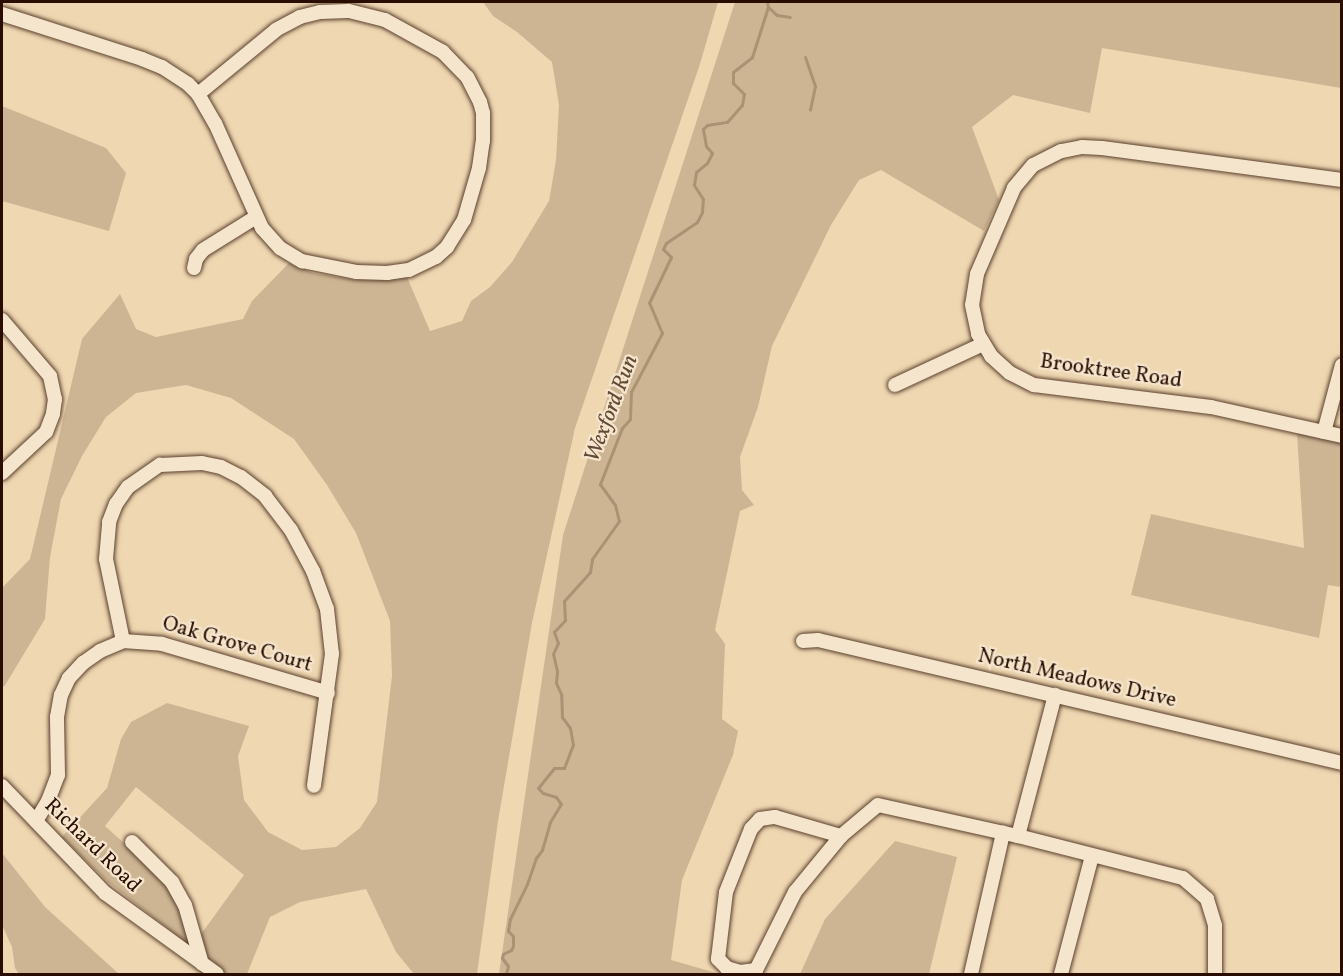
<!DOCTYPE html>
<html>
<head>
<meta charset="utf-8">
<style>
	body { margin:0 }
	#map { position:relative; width:1343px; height:976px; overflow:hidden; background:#efd7b2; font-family:Vollkorn,serif }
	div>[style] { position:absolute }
	.green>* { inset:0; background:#cdb594 }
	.stream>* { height:3px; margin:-1.5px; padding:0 1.5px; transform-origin:1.5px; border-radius:1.5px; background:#ab9275 }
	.roads { filter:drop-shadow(0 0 2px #5a402c) drop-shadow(0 0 2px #5a402c) }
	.minor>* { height:14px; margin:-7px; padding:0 7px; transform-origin:7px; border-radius:7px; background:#f5e5cd }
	span { translate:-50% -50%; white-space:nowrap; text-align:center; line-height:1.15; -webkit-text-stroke:4.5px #f5e5cd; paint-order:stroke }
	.street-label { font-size:21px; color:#280d00 }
	.water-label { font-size:22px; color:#634935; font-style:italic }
	.frame { position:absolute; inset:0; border:3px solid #280d00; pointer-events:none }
</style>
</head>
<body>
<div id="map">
	<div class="green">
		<div style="clip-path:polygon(483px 2px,718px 2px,700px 64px,575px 428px,532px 623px,498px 821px,477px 974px,414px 974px,396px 952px,366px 889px,300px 902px,270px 917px,247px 974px,227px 974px,208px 963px,199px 937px,244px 875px,136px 787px,105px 826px,168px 883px,191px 942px,188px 944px,108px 882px,62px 837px,107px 788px,121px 739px,131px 722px,167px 703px,249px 726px,238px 756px,244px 800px,268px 832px,302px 850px,336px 847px,360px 828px,377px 802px,392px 676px,390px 621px,356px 533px,327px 485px,294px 439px,231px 398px,186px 385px,136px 393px,106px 417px,82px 456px,61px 499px,50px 557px,45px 619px,4px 687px,2px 682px,2px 588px,30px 559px,82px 339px,120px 294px,136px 329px,156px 337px,243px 319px,252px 301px,289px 263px,313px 273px,355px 280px,407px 277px,430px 331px,462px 321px,471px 301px,490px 287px,512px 262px,549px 201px,556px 160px,559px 105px,552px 62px,517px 32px,493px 16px)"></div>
		<div style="clip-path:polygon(735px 2px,1341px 2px,1341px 88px,1102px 48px,1090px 113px,1013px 95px,972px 127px,999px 200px,984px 231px,881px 170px,859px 180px,831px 225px,772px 346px,758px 407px,740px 457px,742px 490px,754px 505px,740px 511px,715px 630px,725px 644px,722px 719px,738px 731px,733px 755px,682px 880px,671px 960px,720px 974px,499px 974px,563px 535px)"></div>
		<div style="clip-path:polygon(2px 106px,106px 148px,126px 173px,109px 231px,2px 201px)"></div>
		<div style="clip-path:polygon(1297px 433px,1341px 443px,1341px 587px,1328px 585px,1319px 638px,1131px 595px,1151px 514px,1304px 548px)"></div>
		<div style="clip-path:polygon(895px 841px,957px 857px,929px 974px,800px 974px,825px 919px)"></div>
		<div style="clip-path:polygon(2px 853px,45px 907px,119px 974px,19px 974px,15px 968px,12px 947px,2px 925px)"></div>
	</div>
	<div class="stream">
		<div style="left:768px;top:7px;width:12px;rotate:42deg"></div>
		<div style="left:777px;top:15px;width:13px;rotate:9deg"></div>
		<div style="left:805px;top:57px;width:31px;rotate:71deg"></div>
		<div style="left:815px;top:86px;width:24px;rotate:102deg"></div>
		<div style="left:506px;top:974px;width:8px;rotate:-76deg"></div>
		<div style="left:508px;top:966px;width:10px;rotate:-127deg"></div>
		<div style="left:502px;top:958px;width:4px;rotate:-76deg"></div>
		<div style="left:503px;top:954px;width:9px;rotate:-27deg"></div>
		<div style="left:511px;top:950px;width:4px;rotate:-63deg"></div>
		<div style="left:513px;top:946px;width:10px;rotate:-90deg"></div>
		<div style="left:513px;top:936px;width:7px;rotate:-135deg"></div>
		<div style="left:508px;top:931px;width:12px;rotate:-81deg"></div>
		<div style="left:510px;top:919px;width:39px;rotate:-64deg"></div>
		<div style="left:527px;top:884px;width:28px;rotate:-71deg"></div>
		<div style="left:536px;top:858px;width:10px;rotate:-53deg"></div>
		<div style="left:542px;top:850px;width:29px;rotate:-74deg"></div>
		<div style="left:550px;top:822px;width:21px;rotate:-59deg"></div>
		<div style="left:561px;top:804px;width:9px;rotate:-126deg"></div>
		<div style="left:556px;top:797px;width:14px;rotate:-163deg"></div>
		<div style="left:543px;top:793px;width:7px;rotate:-135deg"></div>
		<div style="left:538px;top:788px;width:26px;rotate:-51deg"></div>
		<div style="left:554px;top:768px;width:10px"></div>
		<div style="left:564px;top:768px;width:25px;rotate:-69deg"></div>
		<div style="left:573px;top:745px;width:17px;rotate:-100deg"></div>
		<div style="left:570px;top:728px;width:14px;rotate:-126deg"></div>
		<div style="left:562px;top:717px;width:23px;rotate:-92deg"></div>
		<div style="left:561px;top:694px;width:12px;rotate:-114deg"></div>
		<div style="left:556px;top:683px;width:12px;rotate:-85deg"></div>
		<div style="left:557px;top:671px;width:17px;rotate:-103deg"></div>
		<div style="left:553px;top:654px;width:12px;rotate:-66deg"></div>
		<div style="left:558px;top:643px;width:12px;rotate:-110deg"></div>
		<div style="left:554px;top:632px;width:16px;rotate:-47deg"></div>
		<div style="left:565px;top:620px;width:19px;rotate:-93deg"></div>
		<div style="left:564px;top:601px;width:39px;rotate:-48deg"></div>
		<div style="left:590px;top:572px;width:13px;rotate:-81deg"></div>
		<div style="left:592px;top:559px;width:47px;rotate:-54.6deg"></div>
		<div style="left:619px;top:521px;width:16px;rotate:-104deg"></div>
		<div style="left:615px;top:505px;width:26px;rotate:-126deg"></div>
		<div style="left:600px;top:484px;width:60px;rotate:-68.6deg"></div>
		<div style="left:622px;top:428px;width:12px;rotate:-48deg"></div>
		<div style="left:630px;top:419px;width:27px;rotate:-88deg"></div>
		<div style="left:631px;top:392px;width:67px;rotate:-62.3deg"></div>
		<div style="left:662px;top:333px;width:33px;rotate:-113deg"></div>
		<div style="left:649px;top:303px;width:51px;rotate:-64.4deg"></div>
		<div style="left:671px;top:257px;width:11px;rotate:-135deg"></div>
		<div style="left:663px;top:249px;width:7px;rotate:-63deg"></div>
		<div style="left:666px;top:243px;width:37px;rotate:-34deg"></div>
		<div style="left:697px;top:222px;width:11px;rotate:-63deg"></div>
		<div style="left:702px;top:212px;width:13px;rotate:-86deg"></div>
		<div style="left:703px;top:199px;width:17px;rotate:-123deg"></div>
		<div style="left:694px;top:185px;width:13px;rotate:-81deg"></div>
		<div style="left:696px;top:172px;width:14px;rotate:-39deg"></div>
		<div style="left:707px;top:163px;width:11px;rotate:-63deg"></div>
		<div style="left:712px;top:153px;width:9px;rotate:-131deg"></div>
		<div style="left:706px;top:146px;width:17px;rotate:-100deg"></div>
		<div style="left:703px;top:129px;width:6px;rotate:-45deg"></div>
		<div style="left:707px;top:125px;width:20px;rotate:-9deg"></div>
		<div style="left:727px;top:122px;width:23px;rotate:-49deg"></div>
		<div style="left:742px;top:105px;width:11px;rotate:-80deg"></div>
		<div style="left:744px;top:94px;width:16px;rotate:-135deg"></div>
		<div style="left:733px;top:83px;width:11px;rotate:-90deg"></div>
		<div style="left:733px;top:72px;width:24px;rotate:-38deg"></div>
		<div style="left:752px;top:57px;width:52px;rotate:-72.3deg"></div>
		<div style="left:768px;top:7px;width:5px;rotate:-101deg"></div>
	</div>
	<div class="roads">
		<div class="minor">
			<div style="left:2px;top:14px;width:147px;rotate:17.8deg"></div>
			<div style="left:142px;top:59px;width:22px;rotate:22deg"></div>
			<div style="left:162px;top:67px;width:31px;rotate:33deg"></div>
			<div style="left:188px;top:84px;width:14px;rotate:45deg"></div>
			<div style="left:198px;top:94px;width:34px;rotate:60deg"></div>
			<div style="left:215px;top:123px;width:115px;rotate:65.9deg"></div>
			<div style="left:262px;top:228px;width:27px;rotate:48deg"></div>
			<div style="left:280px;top:248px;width:26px;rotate:31deg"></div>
			<div style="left:302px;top:261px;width:55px;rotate:11.5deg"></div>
			<div style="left:356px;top:272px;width:31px;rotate:2deg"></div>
			<div style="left:387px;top:273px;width:22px;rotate:-8deg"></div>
			<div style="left:409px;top:270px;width:30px;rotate:-26deg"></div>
			<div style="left:436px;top:257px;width:15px;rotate:-42deg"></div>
			<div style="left:447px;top:247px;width:32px;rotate:-58deg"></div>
			<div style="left:464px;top:220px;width:54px;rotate:-73.9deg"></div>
			<div style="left:479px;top:168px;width:27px;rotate:-82deg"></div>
			<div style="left:483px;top:141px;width:28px;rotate:-90deg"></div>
			<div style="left:483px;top:113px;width:11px;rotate:-105deg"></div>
			<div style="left:480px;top:102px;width:28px;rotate:-117deg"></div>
			<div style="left:467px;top:77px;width:35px;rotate:-134deg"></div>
			<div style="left:443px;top:52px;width:66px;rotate:-151.1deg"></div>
			<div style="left:385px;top:20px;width:38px;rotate:-166deg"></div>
			<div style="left:348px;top:11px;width:28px;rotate:178deg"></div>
			<div style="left:320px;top:12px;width:21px;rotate:166deg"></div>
			<div style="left:300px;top:17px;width:27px;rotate:152deg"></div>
			<div style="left:276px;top:30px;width:101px;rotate:140.6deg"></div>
			<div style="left:1342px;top:180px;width:242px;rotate:-172.4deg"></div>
			<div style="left:1102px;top:148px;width:20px;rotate:-177deg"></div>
			<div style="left:1082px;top:147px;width:21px;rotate:169deg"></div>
			<div style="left:1061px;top:151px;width:31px;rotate:153deg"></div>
			<div style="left:1033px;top:165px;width:30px;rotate:130deg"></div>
			<div style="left:1014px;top:188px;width:94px;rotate:113.3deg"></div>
			<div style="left:977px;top:274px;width:31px;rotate:99deg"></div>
			<div style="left:972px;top:305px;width:30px;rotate:78deg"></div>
			<div style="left:978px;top:334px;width:26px;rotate:59deg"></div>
			<div style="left:991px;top:356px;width:25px;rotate:42deg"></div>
			<div style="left:1010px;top:373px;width:27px;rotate:27deg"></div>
			<div style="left:1034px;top:385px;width:178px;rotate:7.1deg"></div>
			<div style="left:1211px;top:407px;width:134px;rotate:12.5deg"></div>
			<div style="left:194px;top:268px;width:9px;rotate:-77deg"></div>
			<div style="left:196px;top:259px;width:11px;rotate:-52deg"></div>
			<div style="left:203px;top:250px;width:62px;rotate:-31.9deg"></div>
			<div style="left:2px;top:320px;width:74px;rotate:49.4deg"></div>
			<div style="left:50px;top:376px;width:24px;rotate:78deg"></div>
			<div style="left:55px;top:399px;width:15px;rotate:98deg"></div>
			<div style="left:53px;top:414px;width:19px;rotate:111deg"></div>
			<div style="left:46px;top:432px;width:60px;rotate:137deg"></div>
			<div style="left:895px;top:385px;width:97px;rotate:-25deg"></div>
			<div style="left:1324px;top:432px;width:69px;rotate:-75deg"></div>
			<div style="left:123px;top:641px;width:84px;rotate:-101.7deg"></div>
			<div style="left:106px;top:559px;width:37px;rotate:-85deg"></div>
			<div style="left:109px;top:522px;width:19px;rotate:-69deg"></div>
			<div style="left:116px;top:504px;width:21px;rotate:-55deg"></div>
			<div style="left:128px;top:487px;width:39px;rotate:-35deg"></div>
			<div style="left:160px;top:465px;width:42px;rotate:-2.7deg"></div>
			<div style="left:202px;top:463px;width:19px;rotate:12deg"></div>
			<div style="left:221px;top:467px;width:22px;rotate:27deg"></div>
			<div style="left:241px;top:477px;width:31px;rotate:38deg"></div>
			<div style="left:265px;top:496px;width:43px;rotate:52.6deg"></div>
			<div style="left:291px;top:530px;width:47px;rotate:61.8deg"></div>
			<div style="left:313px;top:571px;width:40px;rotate:69.8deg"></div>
			<div style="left:327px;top:609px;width:45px;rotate:83.7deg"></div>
			<div style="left:332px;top:654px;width:133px;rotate:97.8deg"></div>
			<div style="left:803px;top:641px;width:15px;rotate:-4deg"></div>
			<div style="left:818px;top:640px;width:538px;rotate:13.21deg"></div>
			<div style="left:2px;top:786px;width:149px;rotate:46.1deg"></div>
			<div style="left:105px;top:893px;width:138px;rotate:35.9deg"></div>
			<div style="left:775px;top:817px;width:69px;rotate:16.1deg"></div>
			<div style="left:841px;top:836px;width:72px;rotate:129.4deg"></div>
			<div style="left:795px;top:892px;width:87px;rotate:116.6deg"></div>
			<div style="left:756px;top:970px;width:16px;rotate:173deg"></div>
			<div style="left:740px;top:972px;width:14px;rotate:-163deg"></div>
			<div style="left:727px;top:968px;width:13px;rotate:-135deg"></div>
			<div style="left:718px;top:959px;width:67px;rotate:-83.2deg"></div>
			<div style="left:726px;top:892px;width:68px;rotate:-68.4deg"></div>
			<div style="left:751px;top:829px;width:13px;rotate:-48deg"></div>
			<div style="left:760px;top:819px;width:15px;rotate:-8deg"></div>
			<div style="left:36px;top:821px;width:23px;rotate:-59deg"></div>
			<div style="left:48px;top:801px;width:28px;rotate:-69deg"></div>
			<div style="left:58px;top:775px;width:58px;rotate:-91deg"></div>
			<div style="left:57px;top:717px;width:22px;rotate:-80deg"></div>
			<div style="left:61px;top:695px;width:19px;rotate:-65deg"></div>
			<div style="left:69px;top:678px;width:21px;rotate:-47deg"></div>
			<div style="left:83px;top:663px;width:21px;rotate:-35deg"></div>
			<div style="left:100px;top:651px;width:25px;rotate:-23deg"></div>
			<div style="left:123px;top:641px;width:39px;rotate:4deg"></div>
			<div style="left:162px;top:644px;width:173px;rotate:16.4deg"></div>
			<div style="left:841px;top:836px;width:48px;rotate:-40deg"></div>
			<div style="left:878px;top:805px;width:143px;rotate:12.5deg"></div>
			<div style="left:1018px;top:836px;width:170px;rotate:14.3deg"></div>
			<div style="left:1183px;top:878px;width:32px;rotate:41deg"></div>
			<div style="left:1207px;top:899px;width:28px;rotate:73deg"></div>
			<div style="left:1215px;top:926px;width:48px;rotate:90deg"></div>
			<div style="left:1018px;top:836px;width:146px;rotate:-75.3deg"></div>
			<div style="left:132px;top:842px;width:57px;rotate:45deg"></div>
			<div style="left:172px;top:882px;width:26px;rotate:61deg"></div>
			<div style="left:185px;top:905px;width:61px;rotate:73.9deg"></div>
			<div style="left:971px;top:974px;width:145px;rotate:-77.2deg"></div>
			<div style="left:1061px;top:974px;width:122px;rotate:-75.3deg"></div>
		</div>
	</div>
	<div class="street-label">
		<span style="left:1111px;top:372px;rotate:8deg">Brooktree Road</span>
		<span style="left:237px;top:645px;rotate:16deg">Oak Grove Court</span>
		<span style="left:1077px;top:679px;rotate:13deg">North Meadows Drive</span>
		<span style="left:92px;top:846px;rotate:44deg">Richard Road</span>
	</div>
	<div class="water-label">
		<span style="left:612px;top:409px;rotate:-69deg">Wexford Run</span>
	</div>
	<div class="frame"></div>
</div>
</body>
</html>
